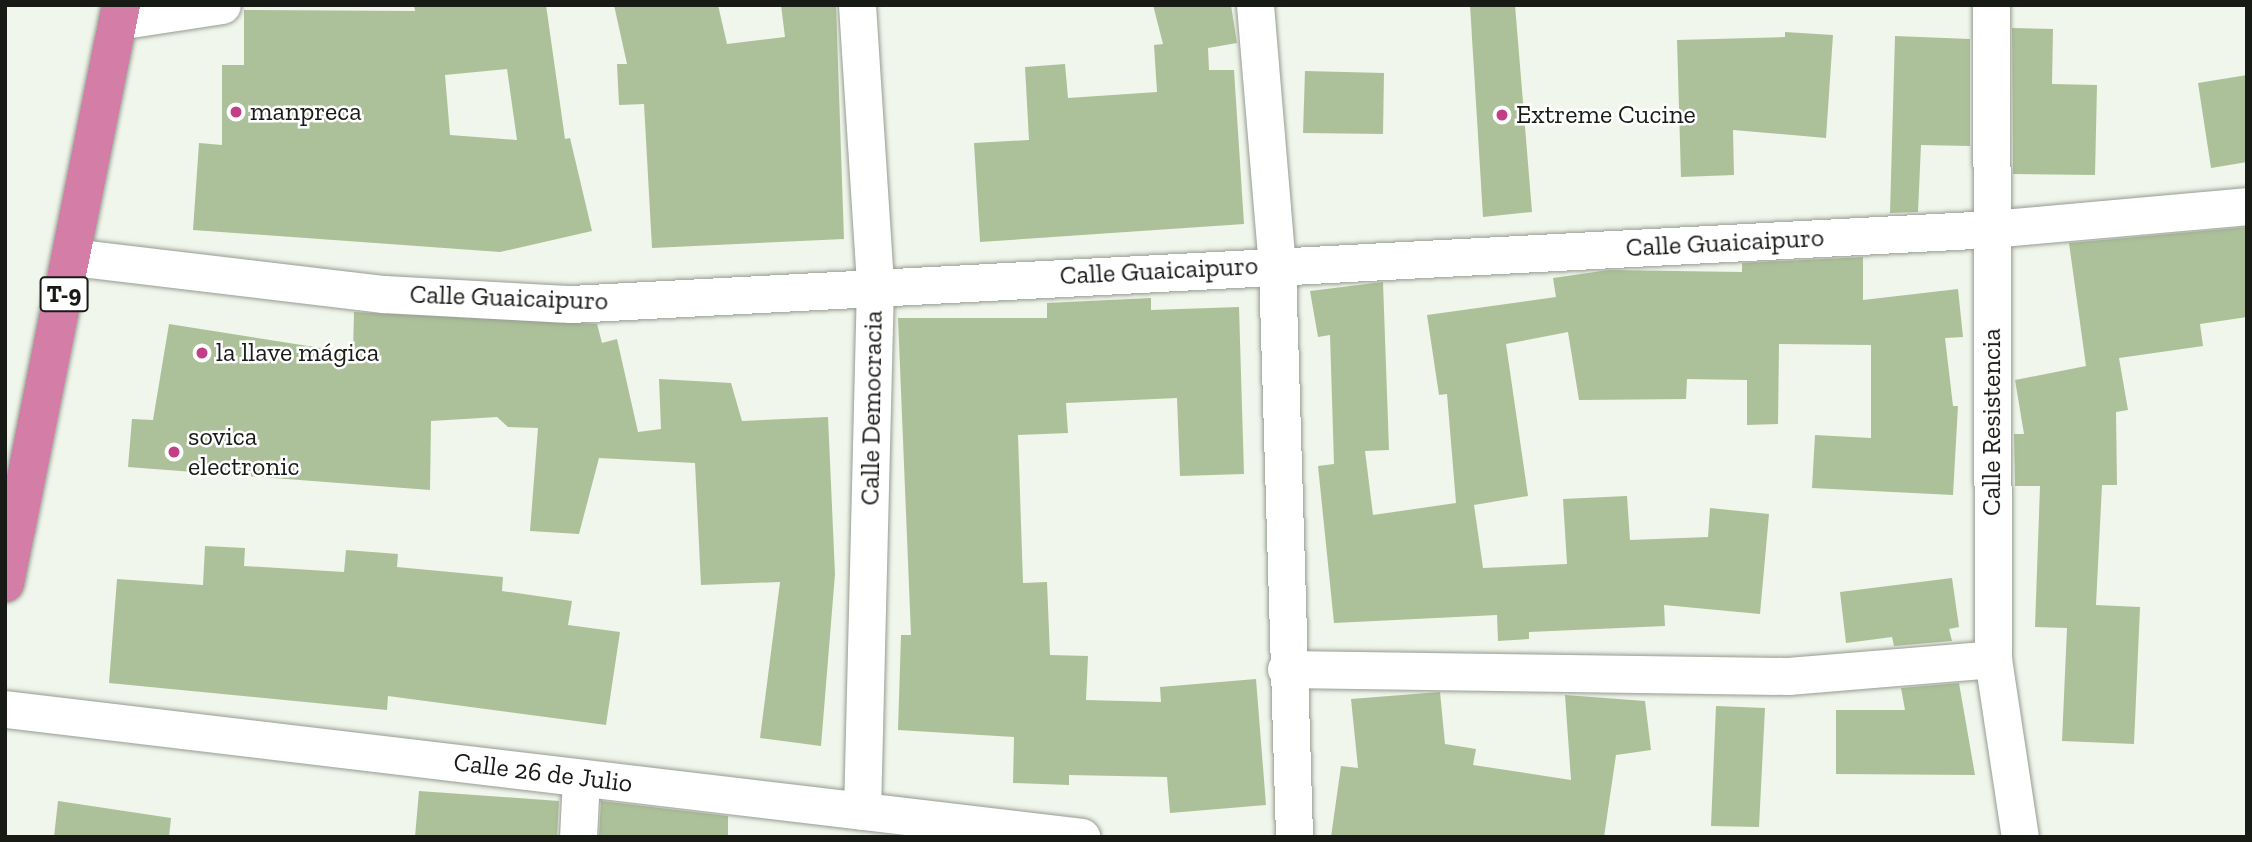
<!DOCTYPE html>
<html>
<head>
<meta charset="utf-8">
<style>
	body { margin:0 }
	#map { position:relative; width:2252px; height:842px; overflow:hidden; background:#f0f6eb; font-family:"Zilla Slab",serif }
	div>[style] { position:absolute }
	.building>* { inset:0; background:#acc199 }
	.roads { filter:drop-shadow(0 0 2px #969c92) drop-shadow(0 0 2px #969c92) }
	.street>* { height:37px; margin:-18.5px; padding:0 18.5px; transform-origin:18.5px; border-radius:18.5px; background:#fff }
	.highway>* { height:38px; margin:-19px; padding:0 19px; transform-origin:19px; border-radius:19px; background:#d47da6 }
	.dots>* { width:19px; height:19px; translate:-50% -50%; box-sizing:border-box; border:4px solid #fff; border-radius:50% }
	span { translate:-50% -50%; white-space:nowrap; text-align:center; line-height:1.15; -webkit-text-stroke:5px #fff; paint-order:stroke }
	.shield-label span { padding:2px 5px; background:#fff; border:2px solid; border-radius:5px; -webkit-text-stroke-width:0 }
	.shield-label { font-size:24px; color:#181a16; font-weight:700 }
	.poi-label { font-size:26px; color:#181a16 }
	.left { translate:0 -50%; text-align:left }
	.street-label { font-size:26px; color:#181a16 }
	.frame { position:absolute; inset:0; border:7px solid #181a16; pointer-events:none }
</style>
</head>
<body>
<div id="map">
	<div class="building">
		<div style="clip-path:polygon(evenodd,414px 5px,546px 5px,565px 139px,570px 138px,592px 231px,500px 252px,193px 230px,199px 143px,222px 145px,222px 65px,244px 65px,244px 10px,415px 11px,414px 5px,507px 69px,517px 140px,450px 135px,445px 75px,507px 69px)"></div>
		<div style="clip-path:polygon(614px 5px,718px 5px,727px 44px,785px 37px,781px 5px,836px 5px,844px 239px,652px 248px,644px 104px,619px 105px,617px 64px,627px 64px)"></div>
		<div style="clip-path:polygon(1153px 5px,1231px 5px,1237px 43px,1208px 48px,1209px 70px,1234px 70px,1244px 224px,980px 242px,974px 143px,1029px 140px,1025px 67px,1065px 64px,1068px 98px,1157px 92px,1154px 45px,1163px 44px)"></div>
		<div style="clip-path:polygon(1470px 5px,1515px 5px,1532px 212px,1483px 217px)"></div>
		<div style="clip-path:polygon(2012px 28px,2053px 29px,2052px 84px,2097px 85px,2095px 175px,2013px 174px)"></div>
		<div style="clip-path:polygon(1785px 32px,1833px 35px,1826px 138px,1733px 130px,1734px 175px,1681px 177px,1677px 40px,1785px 37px)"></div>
		<div style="clip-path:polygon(1895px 36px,1970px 39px,1970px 146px,1921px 145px,1918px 212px,1890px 213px)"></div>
		<div style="clip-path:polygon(1305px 71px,1384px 73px,1383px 134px,1303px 133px)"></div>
		<div style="clip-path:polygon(2247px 75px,2247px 162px,2211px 168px,2198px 83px)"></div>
		<div style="clip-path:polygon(2247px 227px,2247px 317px,2200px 324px,2203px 346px,2119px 358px,2128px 410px,2116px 412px,2117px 485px,2102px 485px,2096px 605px,2140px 607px,2134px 744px,2062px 741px,2067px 628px,2035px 627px,2040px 486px,2015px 486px,2014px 434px,2024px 434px,2015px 380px,2086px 366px,2069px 243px)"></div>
		<div style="clip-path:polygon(1863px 257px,1863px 300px,1958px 289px,1963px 337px,1945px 338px,1953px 406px,1958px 406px,1953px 495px,1812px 488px,1815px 435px,1871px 438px,1871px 345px,1779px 344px,1778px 424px,1747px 425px,1747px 380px,1687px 379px,1686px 399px,1579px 400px,1568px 332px,1506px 344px,1528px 496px,1474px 505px,1483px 568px,1567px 564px,1563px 499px,1627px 496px,1630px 540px,1708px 537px,1710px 508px,1769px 514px,1760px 614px,1664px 605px,1665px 626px,1529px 632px,1529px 639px,1498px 641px,1497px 615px,1334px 623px,1318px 466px,1334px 464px,1330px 335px,1318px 337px,1310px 291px,1383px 282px,1389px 450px,1365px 451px,1373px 515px,1456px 503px,1447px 394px,1439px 395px,1427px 315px,1556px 297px,1553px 278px,1609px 270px,1742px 272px,1742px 263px)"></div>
		<div style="clip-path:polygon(1151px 298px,1151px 310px,1239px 307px,1244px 474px,1180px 476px,1177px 398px,1066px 403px,1068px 433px,1018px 435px,1023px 583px,1047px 582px,1050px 655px,1088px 656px,1086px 700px,1161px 702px,1160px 687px,1256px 679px,1266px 805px,1170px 813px,1167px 777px,1069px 775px,1069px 785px,1013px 783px,1014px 737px,898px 730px,901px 635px,911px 635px,898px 318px,1047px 318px,1047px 303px)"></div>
		<div style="clip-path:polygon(354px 312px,597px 324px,602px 343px,617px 339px,638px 432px,661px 429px,659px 379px,731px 383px,742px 421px,828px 417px,835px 574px,821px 746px,760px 738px,780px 582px,701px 585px,695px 463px,599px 458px,579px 534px,530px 531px,538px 428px,508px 427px,497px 417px,431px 421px,430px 490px,128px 467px,132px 419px,153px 420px,169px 324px,353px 353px)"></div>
		<div style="clip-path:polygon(205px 546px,245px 548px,244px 566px,344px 572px,346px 550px,398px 554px,397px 567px,503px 577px,502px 591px,572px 601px,568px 625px,620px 632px,606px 725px,388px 696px,387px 710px,109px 683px,117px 579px,203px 585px)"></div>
		<div style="clip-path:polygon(1952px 578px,1959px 627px,1949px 629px,1952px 641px,1894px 646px,1892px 637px,1846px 643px,1840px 592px)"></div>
		<div style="clip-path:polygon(1959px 683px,1975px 775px,1836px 774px,1836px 710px,1905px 710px,1901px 688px)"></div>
		<div style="clip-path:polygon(1440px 692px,1445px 744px,1476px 749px,1473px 765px,1571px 780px,1565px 695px,1645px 701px,1651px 750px,1616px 755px,1604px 837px,1331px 837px,1341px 766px,1358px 768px,1351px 699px)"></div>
		<div style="clip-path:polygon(1716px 706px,1765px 708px,1759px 827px,1711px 826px)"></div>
		<div style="clip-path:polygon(419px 791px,559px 801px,557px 837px,415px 837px)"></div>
		<div style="clip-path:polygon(58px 801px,171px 818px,169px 837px,54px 837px)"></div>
		<div style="clip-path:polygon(601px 801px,728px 816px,728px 837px,599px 837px)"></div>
	</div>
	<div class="roads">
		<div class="street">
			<div style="left:857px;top:5px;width:280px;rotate:86.3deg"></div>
			<div style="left:875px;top:284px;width:527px;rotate:91.41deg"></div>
			<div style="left:1255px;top:5px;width:262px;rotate:85.2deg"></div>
			<div style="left:1277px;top:266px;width:571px;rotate:88.29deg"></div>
			<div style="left:1991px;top:5px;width:654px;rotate:89.82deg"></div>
			<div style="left:1993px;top:659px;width:180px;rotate:81.4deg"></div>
			<div style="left:118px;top:21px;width:105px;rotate:-8.7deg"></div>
			<div style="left:72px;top:257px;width:314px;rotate:6.8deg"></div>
			<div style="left:384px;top:294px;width:187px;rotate:3.1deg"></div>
			<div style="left:571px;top:304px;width:1422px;rotate:-3.02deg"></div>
			<div style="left:1991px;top:229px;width:257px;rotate:-5.1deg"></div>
			<div style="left:1286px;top:669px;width:502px;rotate:0.8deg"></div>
			<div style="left:1788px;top:676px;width:206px;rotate:-4.7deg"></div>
			<div style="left:5px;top:709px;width:1084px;rotate:6.78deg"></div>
			<div style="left:578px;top:837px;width:59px;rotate:-87.1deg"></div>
		</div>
		<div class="highway">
			<div style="left:5px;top:583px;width:590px;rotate:-78.65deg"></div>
		</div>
	</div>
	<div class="dots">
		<div style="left:236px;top:112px;background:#c23f86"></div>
		<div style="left:1502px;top:115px;background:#c23f86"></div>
		<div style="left:202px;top:353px;background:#c23f86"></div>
		<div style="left:174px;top:452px;background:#c23f86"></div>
	</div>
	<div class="shield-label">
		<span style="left:64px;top:294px">T-9</span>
	</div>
	<div class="poi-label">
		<span class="left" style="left:250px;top:112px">manpreca</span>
		<span class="left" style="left:1516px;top:115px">Extreme Cucine</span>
		<span class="left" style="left:216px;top:353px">la llave mágica</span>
		<span class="left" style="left:188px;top:452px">sovica<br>electronic</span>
	</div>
	<div class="street-label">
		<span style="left:1725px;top:243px;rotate:-3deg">Calle Guaicaipuro</span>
		<span style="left:1159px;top:271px;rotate:-3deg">Calle Guaicaipuro</span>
		<span style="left:509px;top:298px;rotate:2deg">Calle Guaicaipuro</span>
		<span style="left:872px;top:408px;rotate:-89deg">Calle Democracia</span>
		<span style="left:1992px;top:422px;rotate:-90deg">Calle Resistencia</span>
		<span style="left:543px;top:773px;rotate:7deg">Calle 26 de Julio</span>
	</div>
	<div class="frame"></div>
</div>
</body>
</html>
